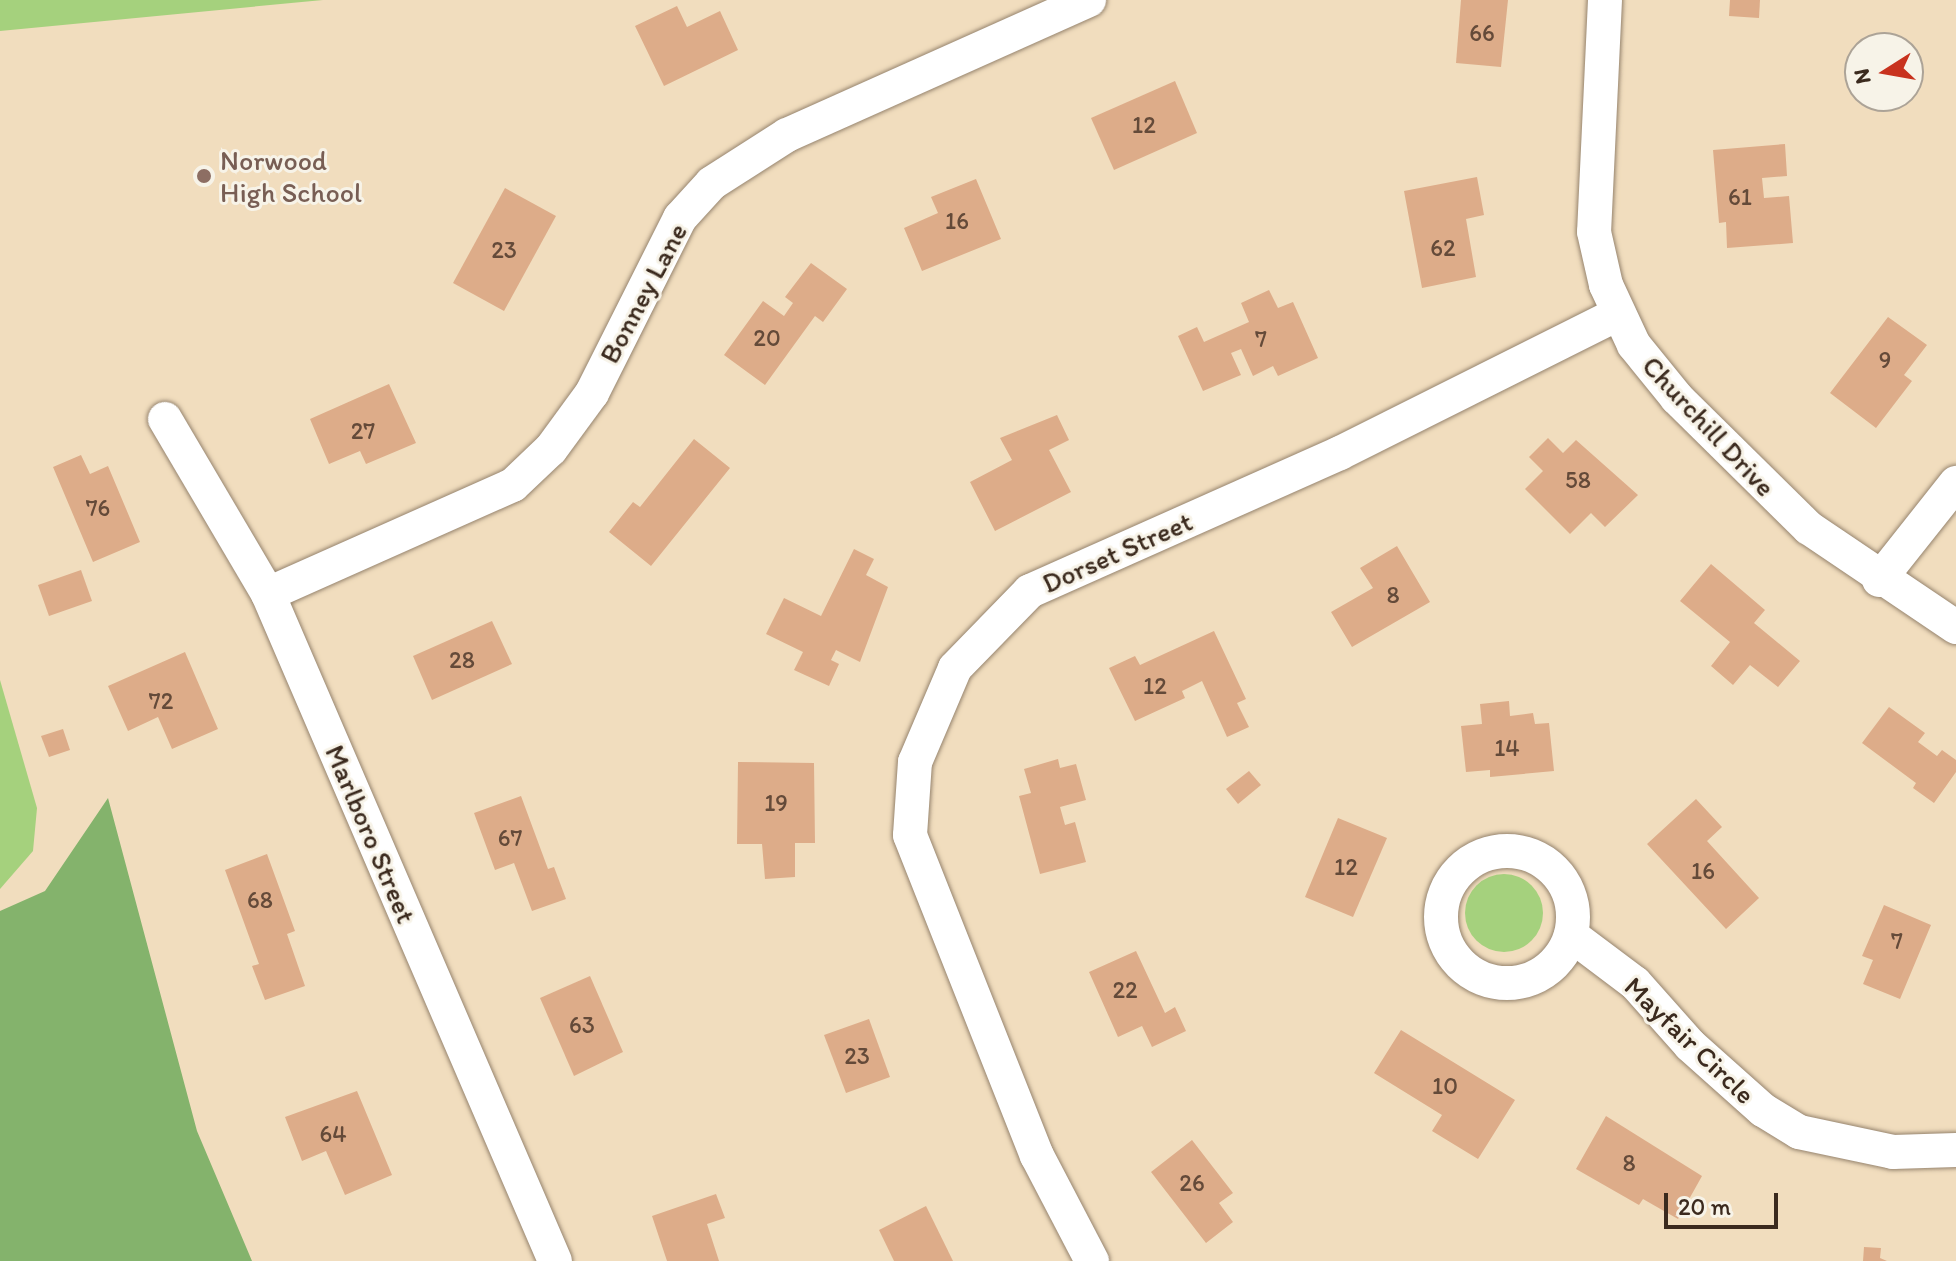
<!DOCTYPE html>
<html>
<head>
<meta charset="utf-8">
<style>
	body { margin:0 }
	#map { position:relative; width:1956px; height:1261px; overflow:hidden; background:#f1ddbe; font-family:Itim,sans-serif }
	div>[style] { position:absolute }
	.green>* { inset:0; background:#a5d17d }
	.round { border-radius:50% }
	.forest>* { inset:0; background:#84b36c }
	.building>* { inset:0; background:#ddac89 }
	.roads { filter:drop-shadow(0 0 2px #96846e) drop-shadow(0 0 2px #96846e) }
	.street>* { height:34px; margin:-17px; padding:0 17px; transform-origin:17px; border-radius:17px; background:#fff }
	.street>.ring { margin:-17px; padding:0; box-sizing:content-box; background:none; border:34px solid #fff; border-radius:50% }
	.dots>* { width:22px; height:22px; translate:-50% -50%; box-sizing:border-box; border:4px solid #f7f3e8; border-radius:50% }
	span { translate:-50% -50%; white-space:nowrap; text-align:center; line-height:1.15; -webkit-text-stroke:6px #f7f3e8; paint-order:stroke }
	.number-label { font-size:24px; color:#644a39 }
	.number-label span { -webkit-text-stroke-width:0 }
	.education-label { font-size:28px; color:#785e54 }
	.left { translate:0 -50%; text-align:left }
	.street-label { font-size:28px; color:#3b2a1e }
	.north { position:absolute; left:1844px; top:32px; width:80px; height:80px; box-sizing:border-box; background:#f7f3e8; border:2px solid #aca397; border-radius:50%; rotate:259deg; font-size:22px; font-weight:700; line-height:32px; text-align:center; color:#3b2a1e }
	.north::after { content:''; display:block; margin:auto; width:28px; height:36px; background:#c8321e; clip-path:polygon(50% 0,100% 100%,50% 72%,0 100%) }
	.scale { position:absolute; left:1664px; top:1193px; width:114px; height:36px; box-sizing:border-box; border:4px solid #3b2a1e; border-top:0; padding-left:10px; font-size:24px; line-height:28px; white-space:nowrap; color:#3b2a1e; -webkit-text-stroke:6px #f7f3e8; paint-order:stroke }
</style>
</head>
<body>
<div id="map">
	<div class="green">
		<div style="clip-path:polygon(0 0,323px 0,0 31px)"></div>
		<div style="clip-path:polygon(0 680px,37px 808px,33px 851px,0 889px)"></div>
		<div class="round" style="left:1465px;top:874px;width:78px;height:78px"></div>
	</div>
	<div class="forest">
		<div style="clip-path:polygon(108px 798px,197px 1131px,252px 1261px,0 1261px,0 911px,45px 891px)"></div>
	</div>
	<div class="building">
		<div style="clip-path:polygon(1461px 0,1508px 0,1501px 67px,1456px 63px)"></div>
		<div style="clip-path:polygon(1730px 0,1760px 0,1759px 18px,1729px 16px)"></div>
		<div style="clip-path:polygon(677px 6px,687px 27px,720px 11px,738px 50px,664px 86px,635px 26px)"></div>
		<div style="clip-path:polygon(1175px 81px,1197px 133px,1114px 170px,1091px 118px)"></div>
		<div style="clip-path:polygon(1785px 144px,1787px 176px,1762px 178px,1764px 198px,1789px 196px,1793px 243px,1727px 248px,1726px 222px,1719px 223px,1713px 150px)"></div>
		<div style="clip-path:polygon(1477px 177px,1484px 215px,1466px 219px,1476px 277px,1422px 288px,1404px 191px)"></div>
		<div style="clip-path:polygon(976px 179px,1001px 239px,922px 271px,904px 228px,938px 213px,931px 197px)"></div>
		<div style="clip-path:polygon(505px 188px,556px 216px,504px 311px,453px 283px)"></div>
		<div style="clip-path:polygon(811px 263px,847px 289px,823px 322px,815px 316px,765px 385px,724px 355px,763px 301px,784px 316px,793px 303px,785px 297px)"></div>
		<div style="clip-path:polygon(1269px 290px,1278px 308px,1293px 302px,1318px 358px,1278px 376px,1273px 366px,1253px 376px,1241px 349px,1231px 353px,1241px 375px,1203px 391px,1178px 336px,1197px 327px,1204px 342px,1249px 322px,1241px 303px)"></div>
		<div style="clip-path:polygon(1888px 317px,1927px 345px,1904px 375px,1912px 381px,1876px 428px,1830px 393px)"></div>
		<div style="clip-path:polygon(389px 384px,416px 443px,366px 464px,360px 451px,329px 464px,310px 419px)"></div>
		<div style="clip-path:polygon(1057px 415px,1069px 440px,1049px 450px,1071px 492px,995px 531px,970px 482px,1012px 460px,1000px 438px)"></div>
		<div style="clip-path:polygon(1548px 438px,1563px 453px,1576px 440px,1638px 495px,1605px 527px,1591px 513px,1570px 534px,1525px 489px,1543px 471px,1529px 457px)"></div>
		<div style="clip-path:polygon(694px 439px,730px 468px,651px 566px,609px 532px,633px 502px,640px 507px)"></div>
		<div style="clip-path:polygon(81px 455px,90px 474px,108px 466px,140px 542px,93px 562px,53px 467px)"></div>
		<div style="clip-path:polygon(1397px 546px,1430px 602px,1352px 647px,1331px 612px,1373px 588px,1360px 568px)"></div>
		<div style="clip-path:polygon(854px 549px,874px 559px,866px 575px,888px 587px,860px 662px,836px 650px,831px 660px,839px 664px,829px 686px,794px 670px,803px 652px,766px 634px,784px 598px,821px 616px)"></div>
		<div style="clip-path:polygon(1711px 564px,1765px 610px,1754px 623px,1800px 661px,1778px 687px,1750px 665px,1733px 685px,1711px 666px,1730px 642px,1680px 601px)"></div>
		<div style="clip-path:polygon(81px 570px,92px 601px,49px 616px,38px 585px)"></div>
		<div style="clip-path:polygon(492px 621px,512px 664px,432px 700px,413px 656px)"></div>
		<div style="clip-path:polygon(1214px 631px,1246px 699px,1237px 703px,1249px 727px,1227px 737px,1202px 681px,1182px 691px,1185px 698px,1135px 721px,1109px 668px,1135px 656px,1140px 665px)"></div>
		<div style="clip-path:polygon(185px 652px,218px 729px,172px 749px,158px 717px,128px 731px,108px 686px)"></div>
		<div style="clip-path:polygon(1509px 701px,1510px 716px,1533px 713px,1535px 724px,1549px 723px,1554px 771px,1490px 777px,1490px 770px,1466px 772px,1461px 726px,1482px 724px,1480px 704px)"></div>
		<div style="clip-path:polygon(1889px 707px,1925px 733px,1918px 742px,1937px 756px,1942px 750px,1956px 760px,1956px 772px,1934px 803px,1913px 788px,1916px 783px,1862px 743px)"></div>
		<div style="clip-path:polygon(63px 729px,70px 750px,49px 757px,41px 736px)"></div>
		<div style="clip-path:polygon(1058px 759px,1060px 768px,1076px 764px,1086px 800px,1060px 807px,1065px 825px,1075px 822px,1086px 862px,1040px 874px,1019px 796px,1031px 793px,1024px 769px)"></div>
		<div style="clip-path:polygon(738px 762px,814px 763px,815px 843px,795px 843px,795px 877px,765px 879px,762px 844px,737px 844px)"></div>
		<div style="clip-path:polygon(1249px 771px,1261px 785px,1238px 804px,1226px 789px)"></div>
		<div style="clip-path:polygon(521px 796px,548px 869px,554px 867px,566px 899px,532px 911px,514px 863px,495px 870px,474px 813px)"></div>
		<div style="clip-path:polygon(1696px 799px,1722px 827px,1707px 841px,1759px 898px,1726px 929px,1647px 844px)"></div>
		<div style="clip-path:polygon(1338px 818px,1387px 838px,1353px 917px,1305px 897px)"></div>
		<div style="clip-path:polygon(267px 854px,295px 931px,287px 934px,305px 986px,265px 1000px,252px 966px,259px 964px,225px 870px)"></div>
		<div style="clip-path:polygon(1884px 905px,1931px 925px,1900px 999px,1863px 984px,1873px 960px,1862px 956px)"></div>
		<div style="clip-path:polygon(1136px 951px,1165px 1013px,1175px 1007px,1186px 1031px,1152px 1047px,1142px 1026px,1118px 1037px,1089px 972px)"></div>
		<div style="clip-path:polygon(590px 976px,623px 1052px,574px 1076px,540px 998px)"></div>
		<div style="clip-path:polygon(869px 1019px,890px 1077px,846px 1093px,824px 1035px)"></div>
		<div style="clip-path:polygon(1401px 1030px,1515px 1100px,1478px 1159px,1432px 1131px,1442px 1115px,1374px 1073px)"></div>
		<div style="clip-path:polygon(357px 1091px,392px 1175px,345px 1195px,326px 1151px,302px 1161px,285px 1117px)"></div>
		<div style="clip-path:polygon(1606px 1116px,1702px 1176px,1678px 1219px,1643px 1199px,1639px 1205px,1576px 1169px)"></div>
		<div style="clip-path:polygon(1192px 1140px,1233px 1193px,1219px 1203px,1233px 1222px,1206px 1243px,1151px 1172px)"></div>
		<div style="clip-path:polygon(716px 1194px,725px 1218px,707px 1224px,719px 1261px,667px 1261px,652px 1216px)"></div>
		<div style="clip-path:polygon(926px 1206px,953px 1261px,894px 1261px,879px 1230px)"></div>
		<div style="clip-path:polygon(1864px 1247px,1881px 1248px,1880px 1258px,1887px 1261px,1863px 1261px)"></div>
	</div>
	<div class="roads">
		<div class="street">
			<div style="left:1605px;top:0;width:232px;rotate:92.7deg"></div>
			<div style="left:1594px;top:232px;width:54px;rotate:77.2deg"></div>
			<div style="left:1606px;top:285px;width:66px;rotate:65deg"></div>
			<div style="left:1634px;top:345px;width:68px;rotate:50.9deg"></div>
			<div style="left:1677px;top:398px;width:185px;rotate:44.6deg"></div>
			<div style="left:1809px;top:528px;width:177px;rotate:34deg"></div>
			<div style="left:165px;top:419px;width:203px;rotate:59.5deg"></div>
			<div style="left:268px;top:594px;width:726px;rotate:66.72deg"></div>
			<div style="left:1879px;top:580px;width:124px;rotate:-51.6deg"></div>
			<div style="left:268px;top:594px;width:268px;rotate:-24deg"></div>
			<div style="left:513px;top:485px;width:52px;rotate:-43.5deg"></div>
			<div style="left:551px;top:449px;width:69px;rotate:-53.8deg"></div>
			<div style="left:592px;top:393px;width:196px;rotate:-63.3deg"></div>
			<div style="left:680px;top:218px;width:47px;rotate:-47.6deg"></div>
			<div style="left:712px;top:183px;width:89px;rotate:-32.6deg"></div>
			<div style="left:787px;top:135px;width:331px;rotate:-24.1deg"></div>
			<div class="ring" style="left:1441px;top:851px;width:98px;height:98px"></div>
			<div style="left:1571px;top:935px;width:80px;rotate:36.9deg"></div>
			<div style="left:1635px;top:983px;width:83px;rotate:48.4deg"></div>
			<div style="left:1690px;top:1045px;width:98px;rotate:41.7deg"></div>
			<div style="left:1763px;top:1110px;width:42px;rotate:31.4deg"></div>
			<div style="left:1799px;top:1132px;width:96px;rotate:12deg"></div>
			<div style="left:1893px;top:1152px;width:63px;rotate:-1.8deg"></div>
			<div style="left:1092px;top:1261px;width:119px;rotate:-117.6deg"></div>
			<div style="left:1037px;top:1156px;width:345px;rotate:-111.6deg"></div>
			<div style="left:910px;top:835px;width:73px;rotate:-86.1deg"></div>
			<div style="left:915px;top:762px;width:102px;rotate:-66.9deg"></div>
			<div style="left:955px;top:668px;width:107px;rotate:-45.8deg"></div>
			<div style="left:1030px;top:591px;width:339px;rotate:-24deg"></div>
			<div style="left:1340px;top:453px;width:310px;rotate:-26.6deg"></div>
		</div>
	</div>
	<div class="dots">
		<div style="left:204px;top:176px;background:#8d6e63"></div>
	</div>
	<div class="number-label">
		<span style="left:1482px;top:33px">66</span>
		<span style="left:1144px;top:125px">12</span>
		<span style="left:1740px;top:197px">61</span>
		<span style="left:957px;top:221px">16</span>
		<span style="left:1443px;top:248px">62</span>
		<span style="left:504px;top:250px">23</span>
		<span style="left:767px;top:338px">20</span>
		<span style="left:1261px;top:339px">7</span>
		<span style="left:1885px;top:360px">9</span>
		<span style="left:363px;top:431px">27</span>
		<span style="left:1578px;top:480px">58</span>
		<span style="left:98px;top:508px">76</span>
		<span style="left:1393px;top:595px">8</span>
		<span style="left:462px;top:660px">28</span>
		<span style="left:1155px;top:686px">12</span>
		<span style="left:161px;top:701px">72</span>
		<span style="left:1507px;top:748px">14</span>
		<span style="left:776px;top:803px">19</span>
		<span style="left:510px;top:838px">67</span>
		<span style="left:1346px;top:867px">12</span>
		<span style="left:1703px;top:871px">16</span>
		<span style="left:260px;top:900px">68</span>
		<span style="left:1897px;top:941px">7</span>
		<span style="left:1125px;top:990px">22</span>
		<span style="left:582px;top:1025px">63</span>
		<span style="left:857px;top:1056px">23</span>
		<span style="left:1445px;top:1086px">10</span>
		<span style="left:333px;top:1134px">64</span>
		<span style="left:1629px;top:1163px">8</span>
		<span style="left:1192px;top:1183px">26</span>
	</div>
	<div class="education-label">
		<span class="left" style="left:220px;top:176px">Norwood<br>High School</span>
	</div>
	<div class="street-label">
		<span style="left:643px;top:293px;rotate:-62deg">Bonney Lane</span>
		<span style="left:1709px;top:426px;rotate:47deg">Churchill Drive</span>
		<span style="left:1117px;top:552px;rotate:-24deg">Dorset Street</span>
		<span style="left:371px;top:834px;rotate:67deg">Marlboro Street</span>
		<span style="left:1690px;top:1040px;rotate:44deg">Mayfair Circle</span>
	</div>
	<div class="north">N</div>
	<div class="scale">20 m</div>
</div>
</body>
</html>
